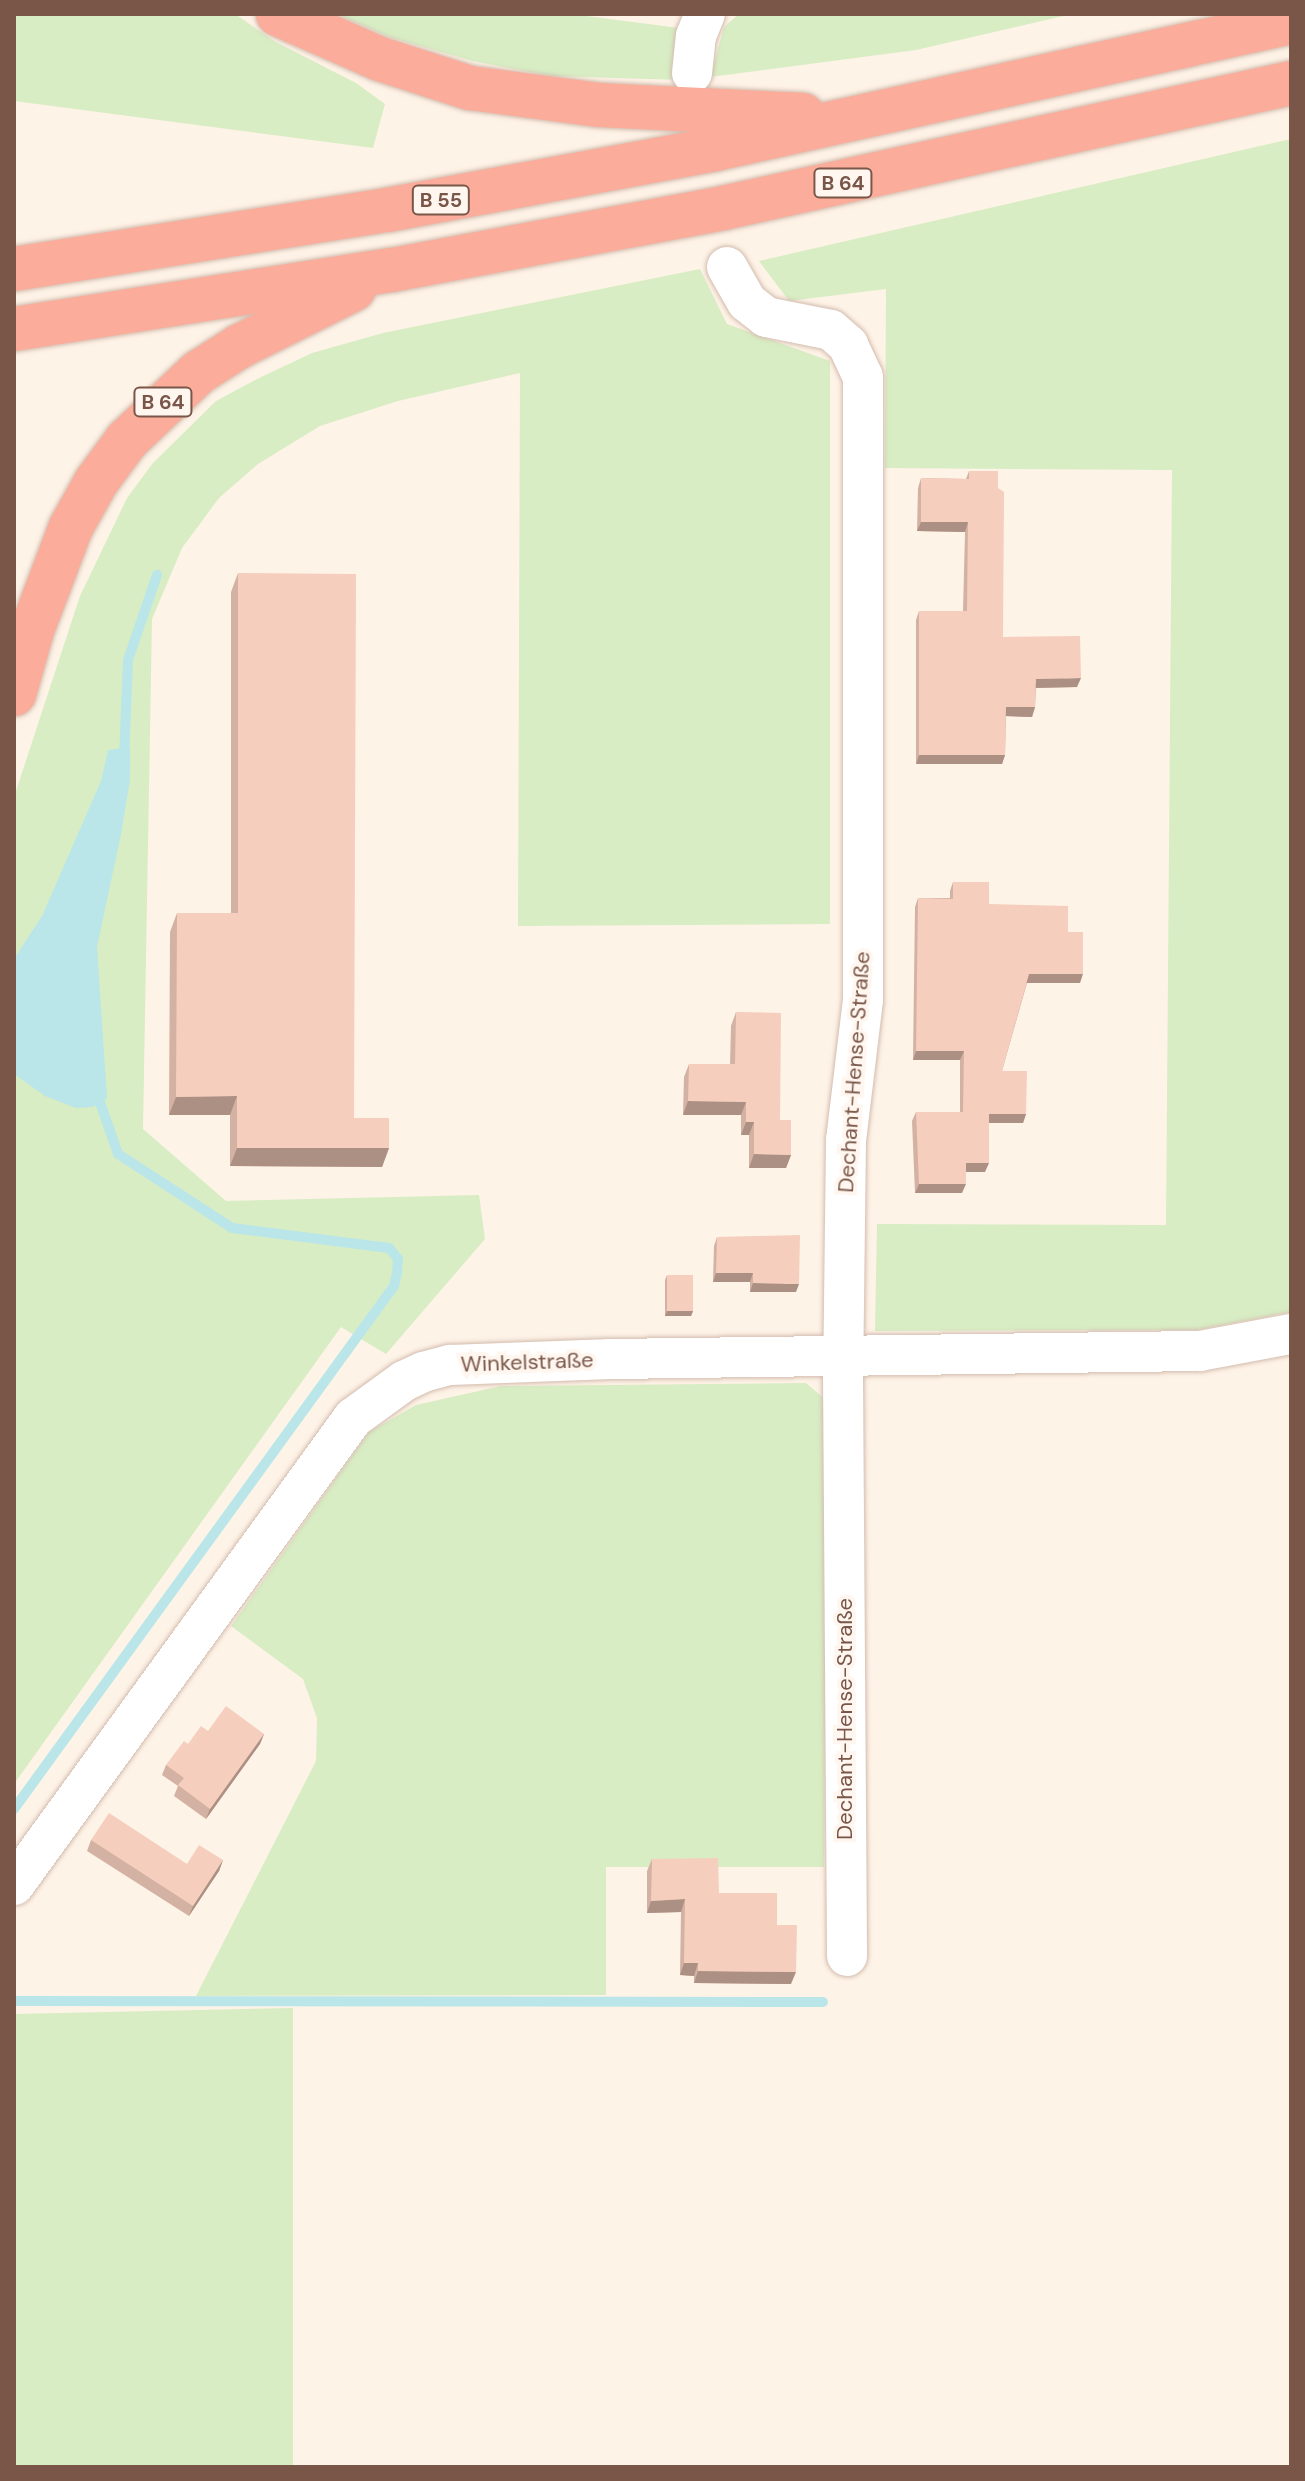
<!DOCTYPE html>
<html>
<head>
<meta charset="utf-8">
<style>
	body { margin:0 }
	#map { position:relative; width:1305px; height:2481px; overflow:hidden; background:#fef3e7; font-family:"DM Sans",sans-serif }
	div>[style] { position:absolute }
	.green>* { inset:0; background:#d8edc4 }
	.water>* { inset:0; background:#bae6e9 }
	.stream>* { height:10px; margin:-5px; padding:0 5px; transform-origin:5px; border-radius:5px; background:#bae6e9 }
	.roads { filter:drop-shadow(0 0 2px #d3bcae) drop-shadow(0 0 2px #d3bcae) }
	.street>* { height:40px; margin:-20px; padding:0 20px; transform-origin:20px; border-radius:20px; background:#fff }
	.highway>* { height:44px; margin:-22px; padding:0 22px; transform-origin:22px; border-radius:22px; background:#fbac9a }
	.wall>* { inset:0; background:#d3b1a3 }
	.shaded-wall>* { inset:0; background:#ac9084 }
	.building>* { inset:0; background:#f5cebd }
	span { translate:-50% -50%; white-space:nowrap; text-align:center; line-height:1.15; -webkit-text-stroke:8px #fff7ef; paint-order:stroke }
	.shield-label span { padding:2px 6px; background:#fff7ef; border:2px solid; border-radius:6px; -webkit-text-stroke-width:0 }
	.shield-label { font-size:20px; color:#7a5649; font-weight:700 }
	.street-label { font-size:22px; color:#7a5649 }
	.frame { position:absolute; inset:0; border:16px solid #7a5649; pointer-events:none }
</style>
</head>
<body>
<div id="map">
	<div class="green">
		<div style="clip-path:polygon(14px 14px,235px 14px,274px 41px,356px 83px,385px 104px,373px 148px,14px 101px)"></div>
		<div style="clip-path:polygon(336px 14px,571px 14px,679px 28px,681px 80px,551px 76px,472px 61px,389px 37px)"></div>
		<div style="clip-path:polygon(739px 14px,1072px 14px,916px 50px,710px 77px,724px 27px)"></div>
		<div style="clip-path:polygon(1291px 139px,1291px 1312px,1197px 1330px,875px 1331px,877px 1224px,1166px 1225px,1172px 470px,885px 468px,886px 289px,789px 301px,759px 261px)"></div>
		<div style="clip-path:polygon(700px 269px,727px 324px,830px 361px,830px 924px,518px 926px,520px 373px,398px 401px,320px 426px,258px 464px,219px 498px,182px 548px,152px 619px,143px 1129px,226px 1201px,479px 1195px,485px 1239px,386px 1354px,341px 1327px,14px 1784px,14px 797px,80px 596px,127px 498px,153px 463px,216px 401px,257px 379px,312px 353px,383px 333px)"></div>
		<div style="clip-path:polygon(806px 1383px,827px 1401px,824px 1867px,606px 1867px,606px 1995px,196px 1996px,316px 1761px,317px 1718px,303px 1679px,231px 1626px,369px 1432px,416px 1405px,501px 1386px)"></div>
		<div style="clip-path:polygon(293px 2008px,293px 2467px,14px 2467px,14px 2014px)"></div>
	</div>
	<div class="water">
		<div style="clip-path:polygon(130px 747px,130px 780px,121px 834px,97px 947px,107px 1098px,93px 1107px,76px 1108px,45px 1096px,14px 1074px,14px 959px,42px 916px,101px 781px,108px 750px)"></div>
	</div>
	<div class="stream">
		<div style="left:124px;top:760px;width:100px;rotate:-87.7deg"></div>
		<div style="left:128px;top:660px;width:90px;rotate:-71.2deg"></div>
		<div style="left:14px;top:1809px;width:646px;rotate:-54deg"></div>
		<div style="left:394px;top:1286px;width:13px;rotate:-77deg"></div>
		<div style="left:397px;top:1273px;width:14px;rotate:-86deg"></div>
		<div style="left:398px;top:1259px;width:14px;rotate:-129deg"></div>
		<div style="left:389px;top:1248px;width:158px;rotate:-172.7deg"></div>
		<div style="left:232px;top:1228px;width:136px;rotate:-147deg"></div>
		<div style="left:118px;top:1154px;width:67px;rotate:-109.2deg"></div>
		<div style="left:14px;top:2001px;width:809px;rotate:0.07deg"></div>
	</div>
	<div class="roads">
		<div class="street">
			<div style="left:692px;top:73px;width:37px;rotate:-84deg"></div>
			<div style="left:696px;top:36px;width:24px;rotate:-68deg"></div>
			<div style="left:727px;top:267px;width:40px;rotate:60.3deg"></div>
			<div style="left:747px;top:302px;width:24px;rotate:38deg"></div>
			<div style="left:766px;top:317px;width:66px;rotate:11.3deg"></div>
			<div style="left:831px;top:330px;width:23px;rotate:41deg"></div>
			<div style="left:848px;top:345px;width:35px;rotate:65deg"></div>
			<div style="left:863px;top:377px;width:623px;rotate:90deg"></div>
			<div style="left:863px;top:1000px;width:141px;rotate:96.9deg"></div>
			<div style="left:846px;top:1140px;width:236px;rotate:90.7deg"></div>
			<div style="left:843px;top:1376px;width:580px;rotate:89.6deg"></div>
			<div style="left:14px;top:1885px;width:577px;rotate:-54.02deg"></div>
			<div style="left:353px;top:1418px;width:63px;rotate:-36deg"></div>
			<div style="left:404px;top:1381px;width:21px;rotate:-25deg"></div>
			<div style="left:423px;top:1372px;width:28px;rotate:-15deg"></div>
			<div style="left:450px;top:1365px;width:161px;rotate:-2.1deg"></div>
			<div style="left:611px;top:1359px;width:589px;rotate:-0.78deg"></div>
			<div style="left:1200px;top:1351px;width:93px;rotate:-10.6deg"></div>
		</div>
		<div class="highway">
			<div style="left:278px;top:14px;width:111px;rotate:23.8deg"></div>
			<div style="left:380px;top:59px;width:95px;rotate:17.9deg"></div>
			<div style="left:470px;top:88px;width:131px;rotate:7.5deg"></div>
			<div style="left:600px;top:105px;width:203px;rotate:2.8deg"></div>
			<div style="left:14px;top:269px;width:378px;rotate:-9deg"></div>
			<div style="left:387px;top:210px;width:334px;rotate:-10.5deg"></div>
			<div style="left:715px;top:149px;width:590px;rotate:-12.43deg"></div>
			<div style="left:14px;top:329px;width:383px;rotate:-8.9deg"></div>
			<div style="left:392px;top:270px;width:337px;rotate:-10.6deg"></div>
			<div style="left:723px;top:208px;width:582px;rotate:-12.41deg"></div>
			<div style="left:14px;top:694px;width:66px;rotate:-74.3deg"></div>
			<div style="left:32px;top:630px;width:110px;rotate:-69.3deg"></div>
			<div style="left:71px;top:527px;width:51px;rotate:-60.9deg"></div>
			<div style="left:96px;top:482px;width:52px;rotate:-53.6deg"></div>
			<div style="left:127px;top:440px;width:99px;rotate:-43.4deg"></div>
			<div style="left:199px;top:372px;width:49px;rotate:-32.4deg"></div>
			<div style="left:240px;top:346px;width:127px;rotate:-26.6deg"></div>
		</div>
	</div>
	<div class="wall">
		<div style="clip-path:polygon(969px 471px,1003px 637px,1077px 687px,1036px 688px,1035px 707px,1032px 717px,1006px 716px,1005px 755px,1002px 764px,916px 764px,916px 620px,919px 611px,963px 611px,965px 532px,917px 531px,918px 488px,921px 478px,966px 479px)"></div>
		<div style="clip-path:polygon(238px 573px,354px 1118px,389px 1148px,382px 1167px,230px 1166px,230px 1115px,169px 1115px,170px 932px,177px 913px,231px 913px,231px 592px)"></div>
		<div style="clip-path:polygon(953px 882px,989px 904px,1068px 932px,1080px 983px,1027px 983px,1002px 1071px,1026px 1114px,1023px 1123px,989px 1123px,985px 1172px,966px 1172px,962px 1193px,915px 1193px,912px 1121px,916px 1112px,960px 1112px,960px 1060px,913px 1060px,915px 907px,918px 898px,950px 898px,950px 891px)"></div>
		<div style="clip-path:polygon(736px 1012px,780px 1120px,791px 1155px,786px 1168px,749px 1168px,749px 1135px,741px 1135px,741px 1115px,683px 1115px,684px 1077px,689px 1064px,730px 1064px,731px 1026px)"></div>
		<div style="clip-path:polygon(717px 1237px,796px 1292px,750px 1292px,750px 1282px,713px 1282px,714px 1246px)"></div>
		<div style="clip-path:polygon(667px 1275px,693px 1311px,691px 1316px,665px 1316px,665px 1280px)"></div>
		<div style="clip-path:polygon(208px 1731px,264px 1734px,260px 1744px,206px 1819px,174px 1796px,178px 1786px,162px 1775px,166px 1765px,188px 1744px)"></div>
		<div style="clip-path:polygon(91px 1840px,187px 1864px,223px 1860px,219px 1871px,189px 1916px,87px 1851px)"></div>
		<div style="clip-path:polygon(652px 1859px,777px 1925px,791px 1984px,694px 1983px,694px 1976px,680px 1975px,681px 1912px,647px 1913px,647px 1871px)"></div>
	</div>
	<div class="shaded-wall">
		<div style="clip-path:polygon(921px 522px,968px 522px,965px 532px,917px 531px)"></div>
		<div style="clip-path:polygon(1081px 678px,1077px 687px,1032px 688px,1036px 679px)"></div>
		<div style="clip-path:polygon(1006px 707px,1035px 707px,1032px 717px,1003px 716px)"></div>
		<div style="clip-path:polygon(919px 755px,1005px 755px,1002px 764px,916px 764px)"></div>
		<div style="clip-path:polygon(1029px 974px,1083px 974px,1080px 983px,1026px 983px)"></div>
		<div style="clip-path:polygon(916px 1051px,964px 1051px,960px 1060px,913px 1060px)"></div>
		<div style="clip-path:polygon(237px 1096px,230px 1115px,169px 1115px,176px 1097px)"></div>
		<div style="clip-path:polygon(688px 1101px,746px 1102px,741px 1115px,683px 1115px)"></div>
		<div style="clip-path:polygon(989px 1114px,1026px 1114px,1023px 1123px,985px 1123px)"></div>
		<div style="clip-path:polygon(746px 1122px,754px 1122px,749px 1135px,741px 1135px)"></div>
		<div style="clip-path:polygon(237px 1148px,389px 1148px,382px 1167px,230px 1166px)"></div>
		<div style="clip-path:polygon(754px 1154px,791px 1155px,786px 1168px,749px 1168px)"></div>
		<div style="clip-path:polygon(966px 1163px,989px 1163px,985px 1172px,962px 1172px)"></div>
		<div style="clip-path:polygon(919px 1184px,966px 1184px,962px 1193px,915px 1193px)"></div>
		<div style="clip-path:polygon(716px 1273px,753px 1273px,750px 1282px,713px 1282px)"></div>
		<div style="clip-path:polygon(753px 1283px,799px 1284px,796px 1292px,750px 1292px)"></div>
		<div style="clip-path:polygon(667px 1311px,693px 1311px,691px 1316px,665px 1316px)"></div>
		<div style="clip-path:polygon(264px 1734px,260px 1744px,206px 1819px,210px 1809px)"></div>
		<div style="clip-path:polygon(223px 1860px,219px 1871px,189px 1916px,193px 1906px)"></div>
		<div style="clip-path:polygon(685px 1899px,681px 1912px,647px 1913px,651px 1901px)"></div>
		<div style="clip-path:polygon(684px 1963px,698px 1963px,694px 1976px,680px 1975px)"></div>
		<div style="clip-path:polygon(698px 1971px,796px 1972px,791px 1984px,694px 1983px)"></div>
	</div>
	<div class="building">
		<div style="clip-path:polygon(969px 471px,998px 471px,998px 488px,1004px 492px,1003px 637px,1080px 636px,1081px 678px,1036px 679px,1035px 707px,1006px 707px,1005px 755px,919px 755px,919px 611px,967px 611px,968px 522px,921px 522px,921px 478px,969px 479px)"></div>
		<div style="clip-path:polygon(238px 573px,356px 574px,354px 1118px,389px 1118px,389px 1148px,237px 1148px,237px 1096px,176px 1097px,177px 913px,238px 913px)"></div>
		<div style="clip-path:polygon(953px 882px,989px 882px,989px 904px,1068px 906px,1068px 932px,1083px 932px,1083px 974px,1029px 974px,1002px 1071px,1027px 1071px,1026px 1114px,989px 1114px,989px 1163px,966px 1163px,966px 1184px,919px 1184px,916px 1112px,963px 1112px,964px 1051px,916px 1051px,918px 898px,953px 899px)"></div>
		<div style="clip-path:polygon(736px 1012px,781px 1013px,780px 1120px,791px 1120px,791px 1155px,754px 1154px,754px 1122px,746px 1122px,746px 1102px,688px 1101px,689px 1064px,735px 1064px)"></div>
		<div style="clip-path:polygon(800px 1235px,799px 1284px,753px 1283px,753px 1273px,716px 1273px,717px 1237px)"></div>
		<div style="clip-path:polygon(667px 1275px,693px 1275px,693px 1311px,667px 1311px)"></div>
		<div style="clip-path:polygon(226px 1706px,264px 1734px,210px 1809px,178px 1785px,184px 1778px,166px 1765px,184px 1741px,188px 1744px,201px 1726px,208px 1731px)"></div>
		<div style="clip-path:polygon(109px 1813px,187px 1864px,199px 1845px,223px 1860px,193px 1906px,91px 1840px)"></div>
		<div style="clip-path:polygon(718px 1858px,719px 1893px,777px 1893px,777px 1925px,797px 1925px,796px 1972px,698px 1971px,698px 1963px,684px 1963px,685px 1899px,651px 1901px,652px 1859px)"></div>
	</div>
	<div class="shield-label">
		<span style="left:843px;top:183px">B 64</span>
		<span style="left:441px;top:200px">B 55</span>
		<span style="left:163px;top:402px">B 64</span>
	</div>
	<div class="street-label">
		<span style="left:854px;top:1072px;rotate:-86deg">Dechant-Hense-Straße</span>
		<span style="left:527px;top:1362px;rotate:-2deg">Winkelstraße</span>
		<span style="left:845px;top:1719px;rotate:-90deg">Dechant-Hense-Straße</span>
	</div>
	<div class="frame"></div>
</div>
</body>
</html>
